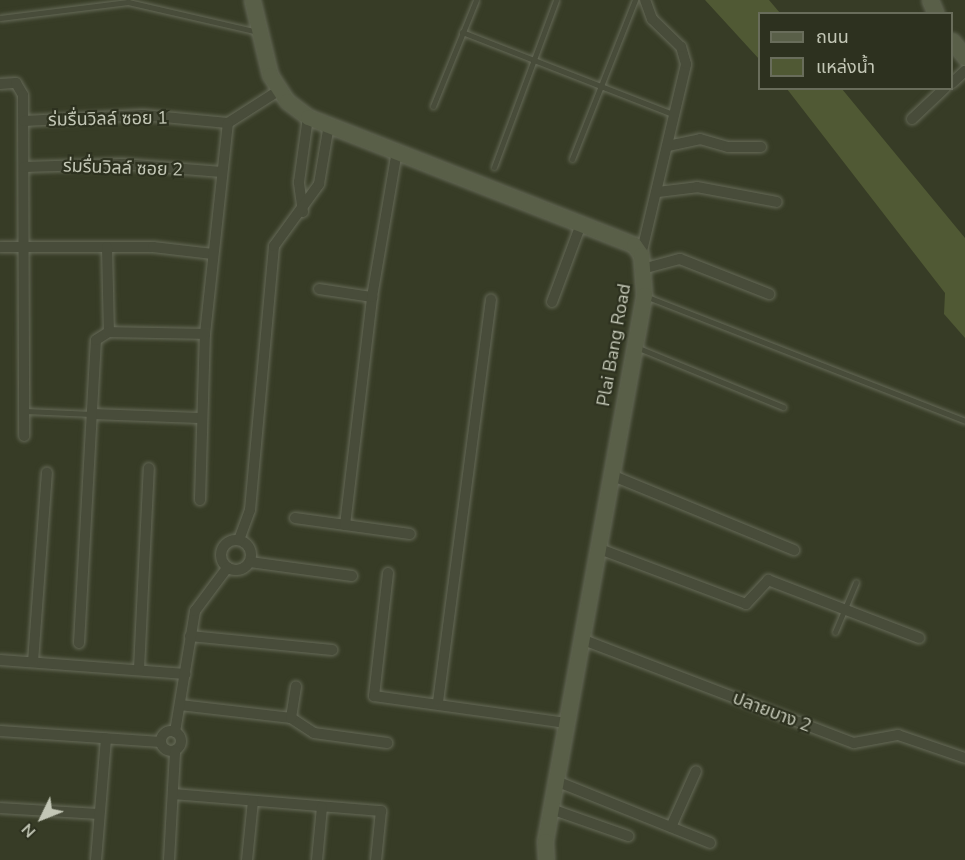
<!DOCTYPE html>
<html>
<head>
<meta charset="utf-8">
<style>
	body { margin:0 }
	#map { position:relative; width:965px; height:860px; overflow:hidden; background:#373c26; font-family:"Nunito Sans","Noto Sans Thai",sans-serif }
	div>[style] { position:absolute }
	.water>* { inset:0; background:#505934 }
	.roads { filter:drop-shadow(0 0 2px #666a58) drop-shadow(0 0 2px #666a58) }
	.lane>* { height:5px; margin:-2.5px; padding:0 2.5px; transform-origin:2.5px; border-radius:2.5px; background:#484c3a }
	.street>* { height:10px; margin:-5px; padding:0 5px; transform-origin:5px; border-radius:5px; background:#484c3a }
	.street>.ring { margin:-5px; padding:0; box-sizing:content-box; background:none; border:10px solid #484c3a; border-radius:50% }
	.secondary>* { height:15px; margin:-7.5px; padding:0 7.5px; transform-origin:7.5px; border-radius:7.5px; background:#595f48 }
	span { translate:-50% -50%; white-space:nowrap; text-align:center; line-height:1.15; -webkit-text-stroke:4.5px #2d311f; paint-order:stroke }
	.street-label { font-size:18px; color:#c3c7b6 }
	.legend { position:absolute; left:758px; top:12px; width:195px; height:78px; box-sizing:border-box; background:#2d311f; border:2px solid #696d5b; margin:0; padding:8px 10px; list-style:none; font-size:18px; color:#c3c7b6 }
	.legend li { display:flex; align-items:center; gap:12px; height:30px }
	.legend b { width:30px; border:2px solid #696d5b }
	.north { position:absolute; left:12px; top:788px; width:60px; height:60px; -webkit-text-stroke:4px #2d311f; paint-order:stroke; rotate:227deg; font-size:16px; font-weight:700; line-height:24px; text-align:center; color:#c3c7b6 }
	.north::after { content:''; display:block; margin:auto; width:21px; height:27px; background:#c3c7b6; clip-path:polygon(50% 0,100% 100%,50% 72%,0 100%) }
</style>
</head>
<body>
<div id="map">
	<div class="water">
		<div style="clip-path:polygon(705px 0,769px 0,780px 13px,760px 14px,759px 59px)"></div>
		<div style="clip-path:polygon(787px 89px,842px 89px,965px 238px,965px 338px,944px 314px,945px 293px)"></div>
	</div>
	<div class="roads">
		<div class="lane">
			<div style="left:0;top:18px;width:129px;rotate:-7.1deg"></div>
			<div style="left:128px;top:2px;width:133px;rotate:13deg"></div>
			<div style="left:462px;top:32px;width:229px;rotate:21.3deg"></div>
			<div style="left:433px;top:106px;width:114px;rotate:-67.9deg"></div>
			<div style="left:572px;top:159px;width:171px;rotate:-68.4deg"></div>
			<div style="left:494px;top:167px;width:178px;rotate:-69.6deg"></div>
			<div style="left:645px;top:296px;width:344px;rotate:21.3deg"></div>
			<div style="left:636px;top:347px;width:159px;rotate:22.2deg"></div>
			<div style="left:25px;top:411px;width:67px;rotate:2.6deg"></div>
			<div style="left:835px;top:632px;width:54px;rotate:-67.2deg"></div>
		</div>
		<div class="street">
			<div style="left:952px;top:83px;width:18px;rotate:-43deg"></div>
			<div style="left:0;top:84px;width:16px;rotate:-4deg"></div>
			<div style="left:16px;top:83px;width:14px;rotate:60deg"></div>
			<div style="left:23px;top:95px;width:341px;rotate:89.8deg"></div>
			<div style="left:912px;top:119px;width:45px;rotate:-43.2deg"></div>
			<div style="left:24px;top:121px;width:119px;rotate:-2.9deg"></div>
			<div style="left:143px;top:115px;width:85px;rotate:5.4deg"></div>
			<div style="left:228px;top:123px;width:59px;rotate:-32.6deg"></div>
			<div style="left:668px;top:146px;width:33px;rotate:-12deg"></div>
			<div style="left:700px;top:139px;width:29px;rotate:16deg"></div>
			<div style="left:728px;top:147px;width:33px"></div>
			<div style="left:24px;top:167px;width:98px;rotate:-1.8deg"></div>
			<div style="left:122px;top:164px;width:100px;rotate:4.6deg"></div>
			<div style="left:658px;top:192px;width:39px;rotate:-7deg"></div>
			<div style="left:697px;top:187px;width:81px;rotate:10.6deg"></div>
			<div style="left:303px;top:212px;width:30px;rotate:-98deg"></div>
			<div style="left:299px;top:182px;width:66px;rotate:-82.1deg"></div>
			<div style="left:0;top:247px;width:153px"></div>
			<div style="left:153px;top:247px;width:60px;rotate:6.7deg"></div>
			<div style="left:107px;top:247px;width:85px;rotate:88.7deg"></div>
			<div style="left:641px;top:255px;width:196px;rotate:-76.7deg"></div>
			<div style="left:686px;top:64px;width:18px;rotate:-106deg"></div>
			<div style="left:681px;top:47px;width:40px;rotate:-136deg"></div>
			<div style="left:652px;top:19px;width:20px;rotate:-110deg"></div>
			<div style="left:646px;top:268px;width:35px;rotate:-15deg"></div>
			<div style="left:680px;top:259px;width:96px;rotate:21.5deg"></div>
			<div style="left:319px;top:289px;width:54px;rotate:8.6deg"></div>
			<div style="left:552px;top:302px;width:83px;rotate:-69.6deg"></div>
			<div style="left:92px;top:414px;width:107px;rotate:2.1deg"></div>
			<div style="left:611px;top:475px;width:198px;rotate:22.3deg"></div>
			<div style="left:200px;top:500px;width:166px;rotate:-88.3deg"></div>
			<div style="left:205px;top:334px;width:212px;rotate:-83.8deg"></div>
			<div style="left:295px;top:518px;width:116px;rotate:7.9deg"></div>
			<div style="left:345px;top:525px;width:230px;rotate:-83.2deg"></div>
			<div style="left:372px;top:297px;width:149px;rotate:-80.3deg"></div>
			<div class="ring" style="left:221px;top:540px;width:20px;height:20px"></div>
			<div style="left:239px;top:540px;width:32px;rotate:-70deg"></div>
			<div style="left:250px;top:510px;width:265px;rotate:-84.8deg"></div>
			<div style="left:274px;top:246px;width:77px;rotate:-54deg"></div>
			<div style="left:319px;top:184px;width:61px;rotate:-80.5deg"></div>
			<div style="left:597px;top:548px;width:159px;rotate:20.6deg"></div>
			<div style="left:746px;top:604px;width:33px;rotate:-47deg"></div>
			<div style="left:768px;top:580px;width:162px;rotate:21deg"></div>
			<div style="left:250px;top:562px;width:103px;rotate:7.8deg"></div>
			<div style="left:388px;top:573px;width:124px;rotate:96.5deg"></div>
			<div style="left:374px;top:696px;width:194px;rotate:8deg"></div>
			<div style="left:190px;top:636px;width:143px;rotate:5.6deg"></div>
			<div style="left:581px;top:639px;width:292px;rotate:20.9deg"></div>
			<div style="left:854px;top:743px;width:45px;rotate:-10.3deg"></div>
			<div style="left:898px;top:735px;width:71px;rotate:18.9deg"></div>
			<div style="left:79px;top:643px;width:303px;rotate:-86.8deg"></div>
			<div style="left:96px;top:340px;width:15px;rotate:-32deg"></div>
			<div style="left:109px;top:332px;width:96px;rotate:1.2deg"></div>
			<div style="left:0;top:660px;width:186px;rotate:4.3deg"></div>
			<div style="left:33px;top:662px;width:190px;rotate:-85.8deg"></div>
			<div style="left:139px;top:669px;width:201px;rotate:-87.2deg"></div>
			<div style="left:438px;top:702px;width:406px;rotate:-82.5deg"></div>
			<div style="left:180px;top:705px;width:112px;rotate:6.7deg"></div>
			<div style="left:291px;top:718px;width:27px;rotate:33deg"></div>
			<div style="left:314px;top:733px;width:74px;rotate:7.8deg"></div>
			<div style="left:291px;top:718px;width:32px;rotate:-81deg"></div>
			<div class="ring" style="left:161px;top:731px;width:10px;height:10px"></div>
			<div style="left:0;top:731px;width:161px;rotate:3.9deg"></div>
			<div style="left:175px;top:732px;width:123px;rotate:-80.6deg"></div>
			<div style="left:195px;top:611px;width:54px;rotate:-53.3deg"></div>
			<div style="left:556px;top:781px;width:166px;rotate:21.9deg"></div>
			<div style="left:173px;top:794px;width:209px;rotate:4.7deg"></div>
			<div style="left:381px;top:811px;width:49px;rotate:95.8deg"></div>
			<div style="left:0;top:808px;width:98px;rotate:3.5deg"></div>
			<div style="left:551px;top:809px;width:82px;rotate:19.3deg"></div>
			<div style="left:671px;top:827px;width:61px;rotate:-65.9deg"></div>
			<div style="left:96px;top:860px;width:122px;rotate:-85.3deg"></div>
			<div style="left:169px;top:860px;width:109px;rotate:-86.8deg"></div>
			<div style="left:247px;top:860px;width:59px;rotate:-84.2deg"></div>
			<div style="left:317px;top:860px;width:53px;rotate:-84.6deg"></div>
		</div>
		<div class="secondary">
			<div style="left:252px;top:0;width:77px;rotate:76.5deg"></div>
			<div style="left:270px;top:75px;width:31px;rotate:57deg"></div>
			<div style="left:287px;top:101px;width:26px;rotate:37deg"></div>
			<div style="left:308px;top:117px;width:350px;rotate:21.4deg"></div>
			<div style="left:634px;top:245px;width:12px;rotate:55deg"></div>
			<div style="left:641px;top:255px;width:40px;rotate:85.7deg"></div>
			<div style="left:644px;top:295px;width:555px;rotate:100.28deg"></div>
			<div style="left:545px;top:841px;width:19px;rotate:87deg"></div>
			<div style="left:930px;top:0;width:15px;rotate:67deg"></div>
			<div style="left:952px;top:41px;width:21px;rotate:51deg"></div>
		</div>
	</div>
	<div class="street-label">
		<span style="left:108px;top:119px;rotate:-1deg">ร่มรื่นวิลล์ ซอย 1</span>
		<span style="left:123px;top:168px;rotate:2deg">ร่มรื่นวิลล์ ซอย 2</span>
		<span style="left:614px;top:345px;rotate:-80deg">Plai Bang Road</span>
		<span style="left:772px;top:712px;rotate:21deg">ปลายบาง 2</span>
	</div>
	<ul class="legend">
	<li><b style="height:8px;background:#595f48"></b>ถนน</li>
	<li><b style="height:16px;background:#505934"></b>แหล่งน้ำ</li>
	</ul>
	<div class="north">N</div>
</div>
</body>
</html>
